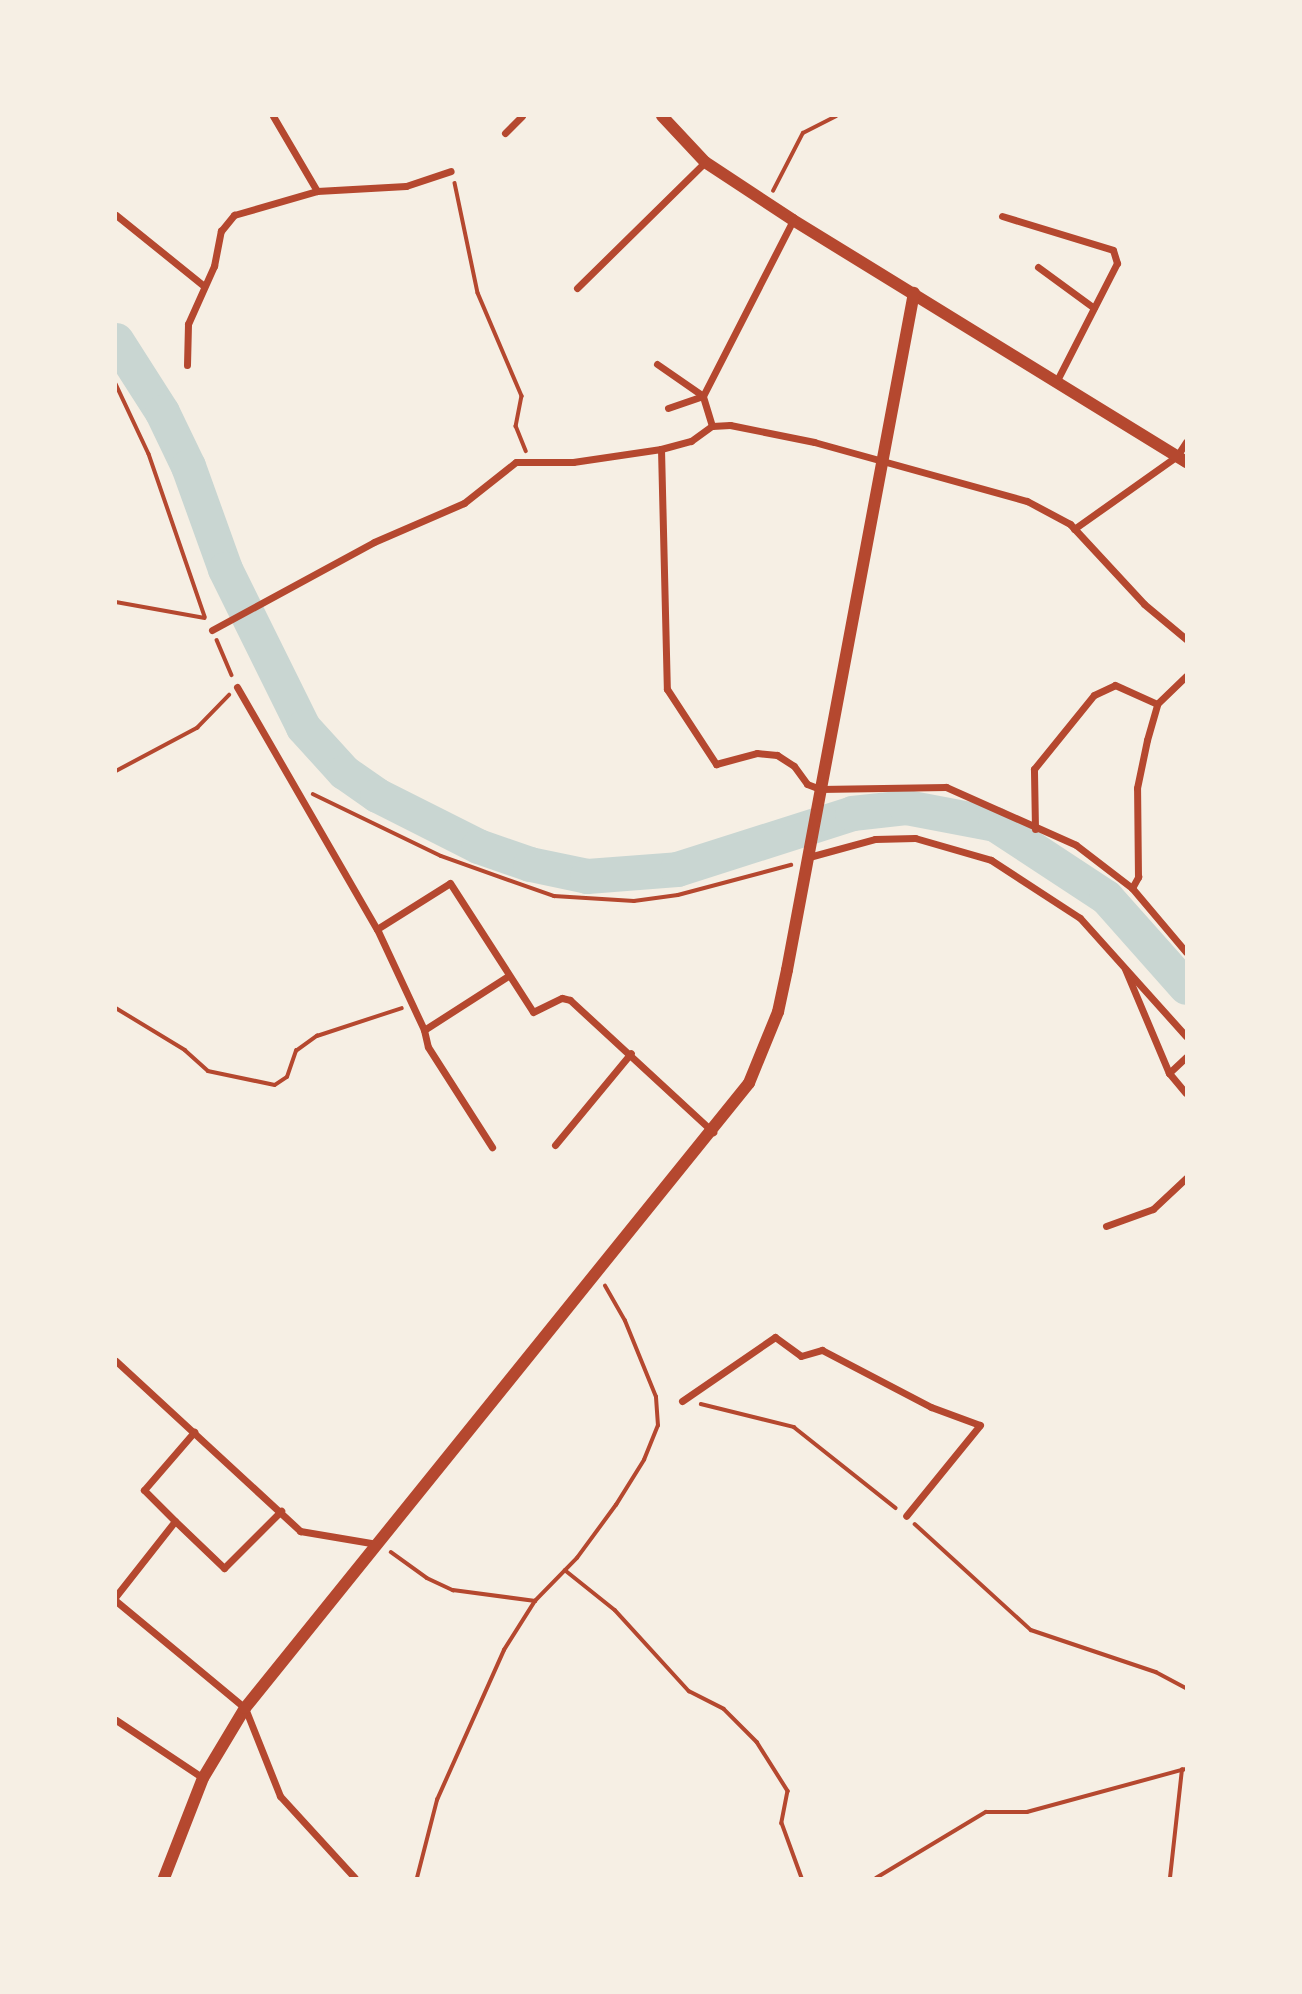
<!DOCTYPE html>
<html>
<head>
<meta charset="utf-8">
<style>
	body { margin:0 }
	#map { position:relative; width:1302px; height:1994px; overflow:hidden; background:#f6efe4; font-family:"Open Sans",sans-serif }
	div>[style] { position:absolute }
	.river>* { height:35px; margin:-17.5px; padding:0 17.5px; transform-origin:17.5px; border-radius:17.5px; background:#c9d6d2 }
	.path>* { height:3.5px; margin:-1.75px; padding:0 1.75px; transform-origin:1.75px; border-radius:1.75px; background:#b5482f }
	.minor>* { height:7px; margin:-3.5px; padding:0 3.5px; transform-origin:3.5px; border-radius:3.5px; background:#b5482f }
	.secondary>* { height:12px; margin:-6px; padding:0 6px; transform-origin:6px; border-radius:6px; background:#b5482f }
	span { translate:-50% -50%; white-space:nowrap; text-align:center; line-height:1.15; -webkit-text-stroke:5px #f6efe4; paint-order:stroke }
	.frame { position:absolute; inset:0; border:117px solid #f6efe4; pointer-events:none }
</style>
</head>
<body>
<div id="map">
	<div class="river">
		<div style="left:116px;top:340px;width:85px;rotate:57.4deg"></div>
		<div style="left:162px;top:412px;width:60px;rotate:64.3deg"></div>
		<div style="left:188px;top:466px;width:109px;rotate:70.2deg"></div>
		<div style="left:225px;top:569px;width:176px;rotate:63.7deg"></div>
		<div style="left:303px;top:727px;width:61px;rotate:47.7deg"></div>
		<div style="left:344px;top:772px;width:40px;rotate:34.9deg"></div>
		<div style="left:377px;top:795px;width:113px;rotate:26.8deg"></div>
		<div style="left:478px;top:846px;width:55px;rotate:19.1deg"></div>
		<div style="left:530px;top:864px;width:58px;rotate:11.9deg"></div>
		<div style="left:587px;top:876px;width:90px;rotate:-4.4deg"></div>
		<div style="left:677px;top:869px;width:184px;rotate:-17.7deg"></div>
		<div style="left:852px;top:813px;width:54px;rotate:-6.3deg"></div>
		<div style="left:906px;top:807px;width:91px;rotate:10.8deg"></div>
		<div style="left:995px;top:824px;width:133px;rotate:33.3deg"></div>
		<div style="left:1106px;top:897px;width:120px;rotate:48.4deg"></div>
	</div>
	<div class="path">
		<div style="left:455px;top:183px;width:112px;rotate:78.2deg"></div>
		<div style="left:478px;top:293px;width:112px;rotate:66.9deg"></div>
		<div style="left:522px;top:396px;width:31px;rotate:101deg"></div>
		<div style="left:516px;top:426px;width:27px;rotate:68deg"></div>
		<div style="left:773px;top:191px;width:65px;rotate:-62.7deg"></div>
		<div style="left:803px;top:133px;width:37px;rotate:-27deg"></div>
		<div style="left:116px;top:384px;width:77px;rotate:64.8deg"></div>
		<div style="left:149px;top:454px;width:172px;rotate:71deg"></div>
		<div style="left:116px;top:602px;width:90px;rotate:10.2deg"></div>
		<div style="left:217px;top:640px;width:38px;rotate:67deg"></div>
		<div style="left:116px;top:771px;width:92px;rotate:-28deg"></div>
		<div style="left:197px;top:728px;width:46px;rotate:-45.9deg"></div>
		<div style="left:313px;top:794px;width:142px;rotate:25.8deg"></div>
		<div style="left:441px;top:856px;width:120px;rotate:19.5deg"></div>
		<div style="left:554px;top:896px;width:80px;rotate:3.6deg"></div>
		<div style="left:634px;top:901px;width:44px;rotate:-7.8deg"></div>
		<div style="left:678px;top:895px;width:117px;rotate:-14.9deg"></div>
		<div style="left:116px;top:1008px;width:81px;rotate:31.3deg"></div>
		<div style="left:185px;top:1050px;width:31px;rotate:42deg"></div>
		<div style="left:208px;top:1071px;width:68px;rotate:11.8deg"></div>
		<div style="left:275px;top:1085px;width:14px;rotate:-34deg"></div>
		<div style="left:287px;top:1077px;width:28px;rotate:-71deg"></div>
		<div style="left:296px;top:1051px;width:26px;rotate:-36deg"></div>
		<div style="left:317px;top:1036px;width:89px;rotate:-18.2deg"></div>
		<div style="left:701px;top:1404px;width:96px;rotate:13.9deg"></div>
		<div style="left:794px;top:1427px;width:130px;rotate:38.5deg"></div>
		<div style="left:915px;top:1524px;width:157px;rotate:42.4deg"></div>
		<div style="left:1031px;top:1630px;width:132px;rotate:18.6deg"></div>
		<div style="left:1156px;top:1672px;width:34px;rotate:28deg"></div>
		<div style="left:391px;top:1552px;width:44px;rotate:35.8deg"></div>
		<div style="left:427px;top:1578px;width:29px;rotate:25deg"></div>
		<div style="left:453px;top:1590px;width:83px;rotate:7.6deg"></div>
		<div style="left:565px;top:1570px;width:64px;rotate:38.7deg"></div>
		<div style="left:615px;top:1610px;width:110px;rotate:47.6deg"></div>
		<div style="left:689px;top:1691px;width:39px;rotate:27deg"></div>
		<div style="left:724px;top:1709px;width:47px;rotate:45deg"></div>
		<div style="left:757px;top:1742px;width:58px;rotate:57.7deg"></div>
		<div style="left:788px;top:1791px;width:33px;rotate:101deg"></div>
		<div style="left:782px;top:1823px;width:59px;rotate:70deg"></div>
		<div style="left:417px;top:1878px;width:81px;rotate:-75.6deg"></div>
		<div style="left:437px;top:1800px;width:164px;rotate:-65.9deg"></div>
		<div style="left:504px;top:1650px;width:58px;rotate:-57.7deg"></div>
		<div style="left:535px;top:1601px;width:60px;rotate:-45.7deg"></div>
		<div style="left:577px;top:1558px;width:66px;rotate:-53.7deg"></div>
		<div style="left:616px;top:1505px;width:53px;rotate:-58.1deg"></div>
		<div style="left:644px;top:1460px;width:37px;rotate:-68deg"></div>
		<div style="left:658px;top:1426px;width:29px;rotate:-94deg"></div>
		<div style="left:656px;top:1397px;width:82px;rotate:-112.2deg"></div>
		<div style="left:625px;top:1321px;width:40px;rotate:-119.7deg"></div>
		<div style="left:876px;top:1878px;width:128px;rotate:-31deg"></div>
		<div style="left:986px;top:1812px;width:41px"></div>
		<div style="left:1027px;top:1812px;width:161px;rotate:-15.2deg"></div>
		<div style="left:1170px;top:1878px;width:109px;rotate:-83.7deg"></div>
		<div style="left:1182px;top:1770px;width:4px;rotate:-14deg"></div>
	</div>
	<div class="minor">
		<div style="left:273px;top:116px;width:87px;rotate:59.6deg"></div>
		<div style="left:505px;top:133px;width:24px;rotate:-45deg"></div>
		<div style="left:116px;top:215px;width:113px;rotate:38.9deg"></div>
		<div style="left:1002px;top:216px;width:116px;rotate:17deg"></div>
		<div style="left:1113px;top:250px;width:14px;rotate:73deg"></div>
		<div style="left:1117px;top:263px;width:134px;rotate:117.1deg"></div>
		<div style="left:1038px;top:267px;width:69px;rotate:36.2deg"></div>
		<div style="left:577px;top:288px;width:180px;rotate:-44.5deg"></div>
		<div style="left:657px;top:364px;width:56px;rotate:34.8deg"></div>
		<div style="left:187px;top:365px;width:41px;rotate:-88.6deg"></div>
		<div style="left:188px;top:324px;width:64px;rotate:-65.9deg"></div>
		<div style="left:214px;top:266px;width:36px;rotate:-79deg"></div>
		<div style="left:221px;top:231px;width:21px;rotate:-51deg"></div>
		<div style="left:234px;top:215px;width:86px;rotate:-16.1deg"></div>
		<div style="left:317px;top:191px;width:89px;rotate:-3.2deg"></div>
		<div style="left:406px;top:186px;width:47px;rotate:-18.4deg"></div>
		<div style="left:668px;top:408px;width:37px;rotate:-19deg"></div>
		<div style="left:712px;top:426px;width:31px;rotate:-107deg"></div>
		<div style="left:703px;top:396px;width:198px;rotate:-62.9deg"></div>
		<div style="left:661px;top:449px;width:240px;rotate:88.6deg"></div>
		<div style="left:667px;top:689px;width:90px;rotate:56.8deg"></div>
		<div style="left:716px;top:764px;width:42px;rotate:-15deg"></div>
		<div style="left:757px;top:753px;width:20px;rotate:6deg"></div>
		<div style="left:777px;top:755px;width:20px;rotate:33deg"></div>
		<div style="left:794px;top:766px;width:22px;rotate:54deg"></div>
		<div style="left:807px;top:784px;width:14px;rotate:21deg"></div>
		<div style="left:820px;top:789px;width:126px;rotate:-0.9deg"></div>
		<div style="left:946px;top:787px;width:142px;rotate:24deg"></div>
		<div style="left:1076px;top:845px;width:71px;rotate:37.5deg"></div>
		<div style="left:1132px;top:888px;width:84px;rotate:49.8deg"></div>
		<div style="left:1074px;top:529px;width:126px;rotate:-35.3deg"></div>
		<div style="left:1177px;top:456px;width:17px;rotate:-57deg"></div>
		<div style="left:212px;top:630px;width:184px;rotate:-28.5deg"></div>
		<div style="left:374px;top:542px;width:98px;rotate:-23.4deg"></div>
		<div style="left:464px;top:503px;width:66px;rotate:-38.3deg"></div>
		<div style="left:516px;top:462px;width:57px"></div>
		<div style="left:573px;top:462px;width:89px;rotate:-8.4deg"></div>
		<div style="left:661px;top:449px;width:31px;rotate:-15deg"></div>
		<div style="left:691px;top:441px;width:26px;rotate:-36deg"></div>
		<div style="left:712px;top:426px;width:18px;rotate:-3deg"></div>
		<div style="left:730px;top:425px;width:86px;rotate:11.4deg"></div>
		<div style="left:814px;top:442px;width:221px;rotate:15.5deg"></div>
		<div style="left:1027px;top:501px;width:49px;rotate:28.1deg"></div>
		<div style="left:1070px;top:524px;width:109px;rotate:47.2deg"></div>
		<div style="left:1144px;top:604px;width:55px;rotate:39.8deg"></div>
		<div style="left:237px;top:687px;width:280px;rotate:60deg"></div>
		<div style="left:377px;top:929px;width:111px;rotate:65deg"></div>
		<div style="left:424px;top:1030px;width:100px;rotate:-32.7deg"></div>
		<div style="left:1035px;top:829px;width:60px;rotate:-91deg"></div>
		<div style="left:1034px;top:769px;width:95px;rotate:-51deg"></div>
		<div style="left:1094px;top:695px;width:23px;rotate:-25deg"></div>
		<div style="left:1115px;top:685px;width:46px;rotate:24.3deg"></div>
		<div style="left:809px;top:857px;width:68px;rotate:-15.3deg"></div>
		<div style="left:875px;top:839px;width:40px;rotate:-1.4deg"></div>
		<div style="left:915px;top:838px;width:79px;rotate:16.1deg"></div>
		<div style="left:991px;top:860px;width:106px;rotate:33.1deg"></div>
		<div style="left:1080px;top:918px;width:159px;rotate:48.1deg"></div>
		<div style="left:1132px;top:888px;width:13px;rotate:-61deg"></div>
		<div style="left:1138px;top:877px;width:89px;rotate:-90.6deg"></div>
		<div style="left:1137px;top:788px;width:49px;rotate:-78.2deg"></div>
		<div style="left:1147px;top:740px;width:37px;rotate:-74deg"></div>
		<div style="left:1157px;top:704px;width:40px;rotate:-44deg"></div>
		<div style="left:377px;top:929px;width:86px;rotate:-32.2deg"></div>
		<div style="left:450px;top:883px;width:153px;rotate:57.2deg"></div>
		<div style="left:533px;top:1012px;width:32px;rotate:-26deg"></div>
		<div style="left:562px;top:998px;width:8px;rotate:14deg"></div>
		<div style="left:570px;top:1000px;width:195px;rotate:42.7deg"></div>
		<div style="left:1125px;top:969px;width:113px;rotate:67.1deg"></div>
		<div style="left:1169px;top:1073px;width:26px;rotate:50deg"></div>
		<div style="left:424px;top:1030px;width:17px;rotate:77deg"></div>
		<div style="left:428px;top:1047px;width:119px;rotate:57.4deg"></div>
		<div style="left:1169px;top:1073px;width:23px;rotate:-43deg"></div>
		<div style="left:555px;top:1145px;width:119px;rotate:-50.4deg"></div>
		<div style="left:1106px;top:1226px;width:50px;rotate:-19.9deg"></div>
		<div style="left:1153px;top:1209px;width:45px;rotate:-43.2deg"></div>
		<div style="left:116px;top:1361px;width:251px;rotate:42.7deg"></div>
		<div style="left:300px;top:1531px;width:78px;rotate:9.6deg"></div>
		<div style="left:682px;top:1401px;width:113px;rotate:-34.5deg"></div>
		<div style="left:775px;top:1337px;width:32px;rotate:36deg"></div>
		<div style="left:801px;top:1356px;width:22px;rotate:-16deg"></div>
		<div style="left:822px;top:1350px;width:123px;rotate:27.6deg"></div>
		<div style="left:931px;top:1407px;width:52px;rotate:20.2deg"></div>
		<div style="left:980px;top:1425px;width:117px;rotate:129.1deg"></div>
		<div style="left:175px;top:1521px;width:68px;rotate:43.8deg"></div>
		<div style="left:224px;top:1568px;width:81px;rotate:-45deg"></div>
		<div style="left:116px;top:1596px;width:95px;rotate:-51.8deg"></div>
		<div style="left:175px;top:1521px;width:44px;rotate:-135deg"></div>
		<div style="left:144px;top:1490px;width:77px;rotate:-49.2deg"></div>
		<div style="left:116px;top:1601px;width:168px;rotate:39.7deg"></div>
		<div style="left:245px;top:1708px;width:95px;rotate:68.3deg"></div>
		<div style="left:280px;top:1796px;width:111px;rotate:47.6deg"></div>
		<div style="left:116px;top:1720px;width:105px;rotate:33.7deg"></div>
	</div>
	<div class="secondary">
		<div style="left:662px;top:116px;width:63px;rotate:46.9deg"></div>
		<div style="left:705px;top:162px;width:105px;rotate:33.4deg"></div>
		<div style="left:793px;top:220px;width:462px;rotate:31.6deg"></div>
		<div style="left:164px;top:1878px;width:107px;rotate:-68.7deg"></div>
		<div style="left:203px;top:1778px;width:82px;rotate:-59deg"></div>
		<div style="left:245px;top:1708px;width:803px;rotate:-51.12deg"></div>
		<div style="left:749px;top:1083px;width:77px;rotate:-67.8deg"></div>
		<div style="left:778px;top:1012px;width:43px;rotate:-77.9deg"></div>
		<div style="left:787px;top:970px;width:689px;rotate:-79.38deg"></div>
	</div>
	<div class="frame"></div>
</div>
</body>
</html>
